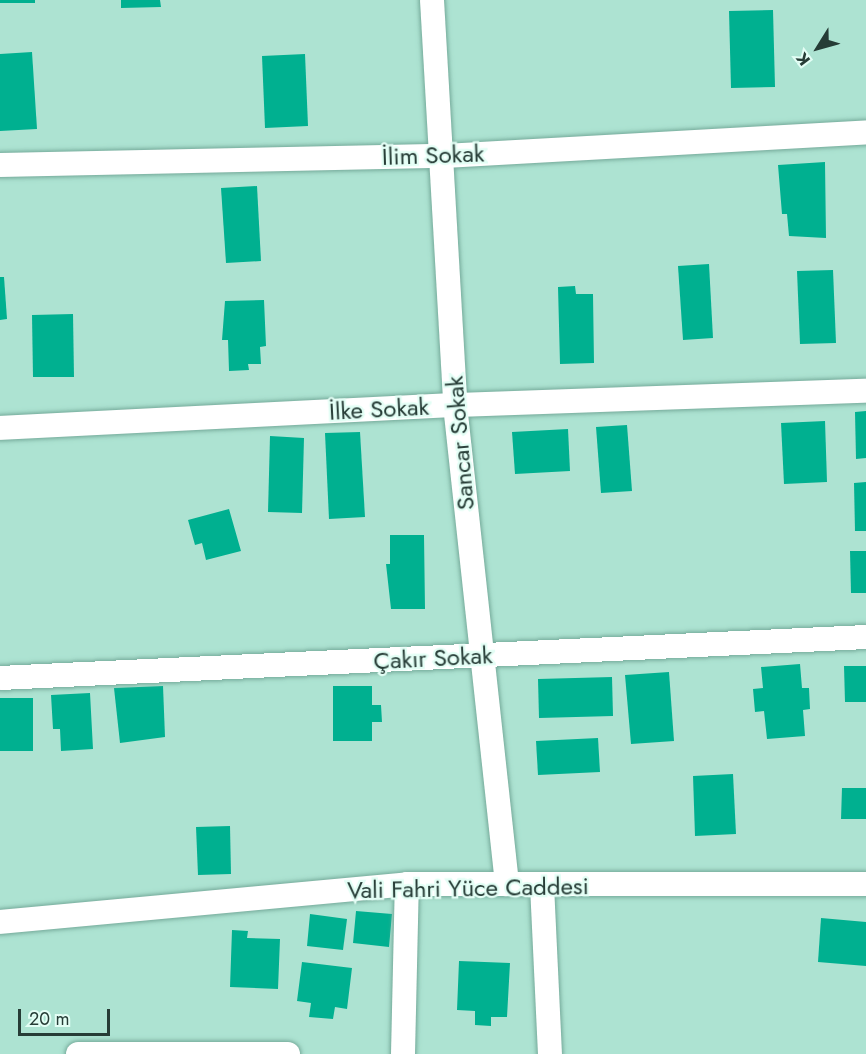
<!DOCTYPE html>
<html>
<head>
<meta charset="utf-8">
<style>
	body { margin:0 }
	#map { position:relative; width:866px; height:1054px; overflow:hidden; background:#ade3d2; font-family:Jost,sans-serif }
	div>[style] { position:absolute }
	.building>* { inset:0; background:#00b090 }
	.roads { filter:drop-shadow(0 0 2px #75aa9a) drop-shadow(0 0 2px #75aa9a) }
	.minor>* { height:24px; margin:-12px; padding:0 12px; transform-origin:12px; border-radius:12px; background:#fff }
	span { translate:-50% -50%; white-space:nowrap; text-align:center; line-height:1.15; -webkit-text-stroke:4.5px #e3fef5; paint-order:stroke }
	.street-label { font-size:24px; color:#263c36 }
	.north { position:absolute; left:788px; top:18px; width:60px; height:60px; -webkit-text-stroke:4px #e3fef5; paint-order:stroke; rotate:233deg; font-size:16px; font-weight:700; line-height:24px; text-align:center; color:#263c36 }
	.north::after { content:''; display:block; margin:auto; width:21px; height:27px; background:#263c36; clip-path:polygon(50% 0,100% 100%,50% 72%,0 100%) }
	.scale { position:absolute; left:18px; top:1009px; width:92px; height:27px; box-sizing:border-box; border:3px solid #263c36; border-top:0; padding-left:8px; font-size:18px; line-height:21px; white-space:nowrap; color:#263c36; -webkit-text-stroke:4px #e3fef5; paint-order:stroke }
</style>
</head>
<body>
<div id="map">
	<div class="building">
		<div style="clip-path:polygon(0 0,35px 0,35px 3px,0 3px)"></div>
		<div style="clip-path:polygon(121px 0,160px 0,161px 7px,121px 8px)"></div>
		<div style="clip-path:polygon(773px 10px,775px 87px,731px 88px,729px 11px)"></div>
		<div style="clip-path:polygon(32px 52px,37px 129px,0 131px,0 54px)"></div>
		<div style="clip-path:polygon(305px 54px,308px 126px,265px 128px,262px 56px)"></div>
		<div style="clip-path:polygon(825px 162px,826px 238px,789px 236px,787px 214px,782px 214px,778px 165px)"></div>
		<div style="clip-path:polygon(257px 186px,261px 261px,226px 263px,221px 188px)"></div>
		<div style="clip-path:polygon(709px 264px,713px 338px,683px 340px,678px 266px)"></div>
		<div style="clip-path:polygon(833px 270px,836px 343px,800px 344px,797px 271px)"></div>
		<div style="clip-path:polygon(0 277px,4px 277px,7px 319px,0 320px)"></div>
		<div style="clip-path:polygon(575px 286px,576px 294px,593px 294px,594px 363px,560px 364px,558px 287px)"></div>
		<div style="clip-path:polygon(264px 300px,266px 346px,260px 347px,261px 364px,248px 364px,249px 370px,229px 371px,228px 340px,222px 340px,225px 301px)"></div>
		<div style="clip-path:polygon(73px 314px,74px 377px,33px 377px,32px 315px)"></div>
		<div style="clip-path:polygon(866px 411px,866px 458px,856px 459px,855px 412px)"></div>
		<div style="clip-path:polygon(825px 421px,827px 482px,784px 484px,781px 423px)"></div>
		<div style="clip-path:polygon(627px 425px,632px 491px,601px 493px,596px 427px)"></div>
		<div style="clip-path:polygon(568px 429px,570px 471px,515px 474px,512px 432px)"></div>
		<div style="clip-path:polygon(360px 432px,365px 517px,329px 519px,325px 433px)"></div>
		<div style="clip-path:polygon(270px 436px,304px 438px,302px 513px,268px 512px)"></div>
		<div style="clip-path:polygon(866px 482px,866px 531px,855px 531px,854px 483px)"></div>
		<div style="clip-path:polygon(229px 509px,241px 551px,206px 560px,202px 543px,195px 545px,188px 520px)"></div>
		<div style="clip-path:polygon(390px 535px,424px 535px,425px 609px,391px 609px,386px 564px,390px 564px)"></div>
		<div style="clip-path:polygon(850px 551px,866px 551px,866px 593px,851px 593px)"></div>
		<div style="clip-path:polygon(800px 664px,802px 688px,809px 688px,810px 709px,803px 710px,805px 736px,767px 739px,764px 711px,755px 712px,753px 689px,763px 688px,761px 667px)"></div>
		<div style="clip-path:polygon(844px 666px,866px 666px,866px 702px,845px 702px)"></div>
		<div style="clip-path:polygon(669px 672px,674px 741px,631px 744px,625px 675px)"></div>
		<div style="clip-path:polygon(612px 677px,613px 716px,539px 718px,538px 679px)"></div>
		<div style="clip-path:polygon(163px 686px,165px 737px,120px 743px,114px 688px)"></div>
		<div style="clip-path:polygon(333px 686px,372px 686px,372px 705px,381px 705px,382px 722px,372px 722px,372px 741px,333px 741px)"></div>
		<div style="clip-path:polygon(90px 693px,93px 749px,61px 751px,60px 729px,53px 729px,51px 695px)"></div>
		<div style="clip-path:polygon(0 698px,33px 698px,33px 751px,0 751px)"></div>
		<div style="clip-path:polygon(598px 738px,600px 772px,538px 775px,536px 741px)"></div>
		<div style="clip-path:polygon(733px 774px,736px 834px,695px 836px,693px 776px)"></div>
		<div style="clip-path:polygon(842px 788px,866px 788px,866px 819px,841px 819px)"></div>
		<div style="clip-path:polygon(230px 826px,231px 874px,198px 875px,196px 827px)"></div>
		<div style="clip-path:polygon(356px 911px,392px 914px,389px 947px,353px 943px)"></div>
		<div style="clip-path:polygon(310px 914px,347px 919px,343px 950px,307px 946px)"></div>
		<div style="clip-path:polygon(821px 918px,866px 922px,866px 966px,818px 962px)"></div>
		<div style="clip-path:polygon(232px 930px,248px 931px,247px 938px,280px 939px,278px 989px,230px 987px)"></div>
		<div style="clip-path:polygon(459px 961px,510px 963px,507px 1017px,491px 1017px,491px 1026px,475px 1025px,475px 1011px,457px 1010px)"></div>
		<div style="clip-path:polygon(302px 962px,352px 968px,347px 1009px,335px 1007px,333px 1019px,309px 1017px,311px 1003px,297px 1001px)"></div>
	</div>
	<div class="roads">
		<div class="minor">
			<div style="left:432px;top:0;width:406px;rotate:86.7deg"></div>
			<div style="left:455px;top:405px;width:482px;rotate:83.8deg"></div>
			<div style="left:0;top:165px;width:443px;rotate:-1.2deg"></div>
			<div style="left:443px;top:156px;width:424px;rotate:-3.2deg"></div>
			<div style="left:0;top:428px;width:456px;rotate:-2.9deg"></div>
			<div style="left:455px;top:405px;width:411px;rotate:-2deg"></div>
			<div style="left:0;top:678px;width:867px;rotate:-2.71deg"></div>
			<div style="left:542px;top:885px;width:169px;rotate:87.3deg"></div>
			<div style="left:0;top:922px;width:409px;rotate:-5.3deg"></div>
			<div style="left:407px;top:884px;width:459px"></div>
			<div style="left:78px;top:1054px;width:210px"></div>
			<div style="left:403px;top:1054px;width:170px;rotate:-88.7deg"></div>
		</div>
	</div>
	<div class="street-label">
		<span style="left:433px;top:155px;rotate:-2deg">İlim Sokak</span>
		<span style="left:379px;top:409px;rotate:-3deg">İlke Sokak</span>
		<span style="left:460px;top:443px;rotate:-95deg">Sancar Sokak</span>
		<span style="left:433px;top:658px;rotate:-3deg">Çakır Sokak</span>
		<span style="left:468px;top:888px;rotate:-1deg">Vali Fahri Yüce Caddesi</span>
	</div>
	<div class="north">K</div>
	<div class="scale">20 m</div>
</div>
</body>
</html>
